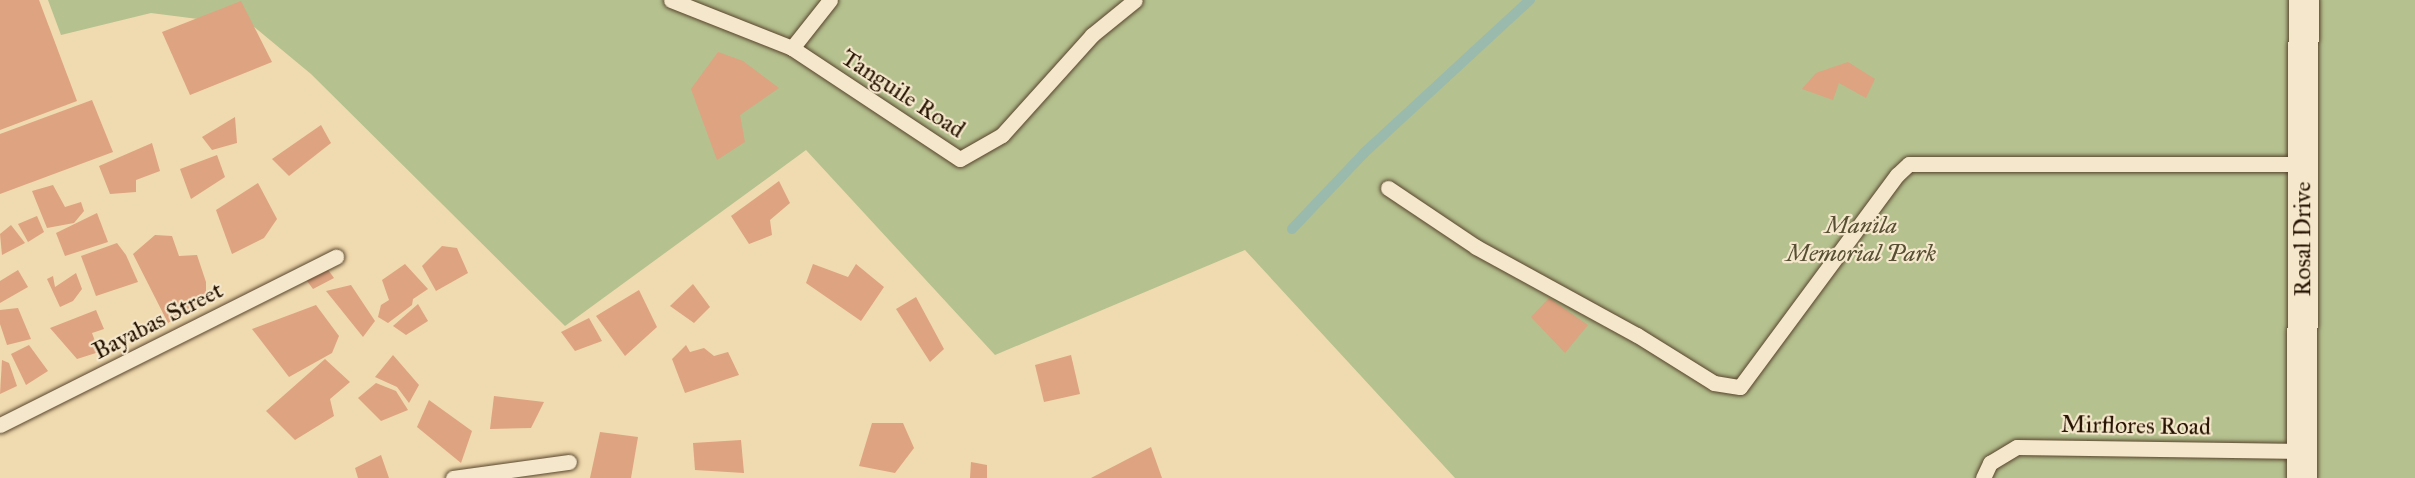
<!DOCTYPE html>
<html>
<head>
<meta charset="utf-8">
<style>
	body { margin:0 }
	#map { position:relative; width:2415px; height:478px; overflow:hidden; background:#f0daaf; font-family:"IM FELL Great Primer",serif }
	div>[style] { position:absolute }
	.green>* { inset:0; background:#b5c18f }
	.stream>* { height:10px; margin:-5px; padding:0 5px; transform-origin:5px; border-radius:5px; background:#9abaae }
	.building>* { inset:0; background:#dea380 }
	.roads { filter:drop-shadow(0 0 2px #58442c) drop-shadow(0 0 2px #58442c) }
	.lane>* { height:15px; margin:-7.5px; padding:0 7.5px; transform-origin:7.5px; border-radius:7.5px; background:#f5e7cb }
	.street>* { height:30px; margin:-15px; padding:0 15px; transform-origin:15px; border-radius:15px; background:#f5e7cb }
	span { translate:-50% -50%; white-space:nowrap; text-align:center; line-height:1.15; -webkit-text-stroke:4.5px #f5e7cb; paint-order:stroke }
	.street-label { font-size:24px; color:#251201 }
	.park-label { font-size:24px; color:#574f33; font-style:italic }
</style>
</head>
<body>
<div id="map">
	<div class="green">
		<div style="clip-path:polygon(48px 0,2415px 0,2415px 478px,1455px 478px,1245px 250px,995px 355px,806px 150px,565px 326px,311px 74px,253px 26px,151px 13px,61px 35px)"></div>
	</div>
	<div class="stream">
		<div style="left:1292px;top:229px;width:105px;rotate:-46.5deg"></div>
		<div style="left:1364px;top:153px;width:226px;rotate:-42.7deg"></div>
	</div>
	<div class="building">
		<div style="clip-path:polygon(0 0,39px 0,77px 101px,0 130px)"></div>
		<div style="clip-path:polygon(241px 1px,272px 62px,190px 95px,162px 32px)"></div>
		<div style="clip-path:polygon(718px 52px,743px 61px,779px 88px,740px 115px,745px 142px,717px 160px,691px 89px)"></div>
		<div style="clip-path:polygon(1848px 62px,1875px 79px,1866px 98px,1839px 83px,1833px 100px,1802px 89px,1816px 73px)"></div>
		<div style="clip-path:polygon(92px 100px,113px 152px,0 194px,0 134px)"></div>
		<div style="clip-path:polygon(235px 117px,237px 143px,212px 150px,202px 137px)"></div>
		<div style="clip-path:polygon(321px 125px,331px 143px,289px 176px,272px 159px)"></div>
		<div style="clip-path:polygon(152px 143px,160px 171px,136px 180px,136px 192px,110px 194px,99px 166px)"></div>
		<div style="clip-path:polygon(217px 155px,225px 177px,191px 199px,180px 169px)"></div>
		<div style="clip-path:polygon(779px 181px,790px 203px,770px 220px,772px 235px,749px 244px,731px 216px)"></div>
		<div style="clip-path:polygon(258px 183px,277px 219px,264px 238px,232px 254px,216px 210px)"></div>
		<div style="clip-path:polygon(53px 185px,65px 207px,81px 202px,84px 211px,74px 223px,47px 228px,32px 191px)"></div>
		<div style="clip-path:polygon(97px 213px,108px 242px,65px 256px,56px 233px)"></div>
		<div style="clip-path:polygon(37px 216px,44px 232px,28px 242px,18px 224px)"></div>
		<div style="clip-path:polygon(11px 225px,25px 243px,2px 255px,0 234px)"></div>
		<div style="clip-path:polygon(155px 235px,172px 236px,179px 256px,197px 255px,206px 282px,206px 299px,168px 323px,133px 254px)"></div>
		<div style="clip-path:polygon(117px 243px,126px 255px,138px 282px,96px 296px,81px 256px)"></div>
		<div style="clip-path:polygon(442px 246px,457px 248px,468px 273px,436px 291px,422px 266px)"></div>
		<div style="clip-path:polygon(405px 264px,428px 289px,413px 299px,412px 305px,388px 323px,378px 317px,381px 305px,389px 300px,382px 280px)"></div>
		<div style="clip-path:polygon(813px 264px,848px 277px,856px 264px,884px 287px,861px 321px,806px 283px)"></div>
		<div style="clip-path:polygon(326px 267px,334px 278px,313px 289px,304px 277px)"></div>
		<div style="clip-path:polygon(18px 270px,28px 287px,0 303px,0 281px)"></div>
		<div style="clip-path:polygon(76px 273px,82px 289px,73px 301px,60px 307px,47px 279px,53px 276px,55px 287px)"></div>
		<div style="clip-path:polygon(693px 284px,710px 307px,694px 323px,670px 306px)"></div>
		<div style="clip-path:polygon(351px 285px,375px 321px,363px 337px,326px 291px)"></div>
		<div style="clip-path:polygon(639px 290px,657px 327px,625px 356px,596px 316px)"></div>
		<div style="clip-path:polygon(916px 297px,944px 349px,930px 362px,896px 309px)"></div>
		<div style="clip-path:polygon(1549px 298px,1588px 325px,1565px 353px,1531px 317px)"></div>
		<div style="clip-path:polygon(418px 304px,428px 321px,406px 335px,393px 326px)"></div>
		<div style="clip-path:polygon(316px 305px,339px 336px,332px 353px,289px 377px,252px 329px)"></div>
		<div style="clip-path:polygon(18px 308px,31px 339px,7px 345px,0 324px,0 310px)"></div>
		<div style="clip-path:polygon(96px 310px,104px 329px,92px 333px,99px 352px,77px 359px,50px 328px)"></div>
		<div style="clip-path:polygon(589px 318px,602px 341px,575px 351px,561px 332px)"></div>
		<div style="clip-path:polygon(29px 345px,48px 371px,26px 385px,11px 354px)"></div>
		<div style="clip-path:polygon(686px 345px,690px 352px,704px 348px,714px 356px,728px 352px,739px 375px,685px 393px,672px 359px)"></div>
		<div style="clip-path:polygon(393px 355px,419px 385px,409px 403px,397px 387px,375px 377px)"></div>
		<div style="clip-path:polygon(1071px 355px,1080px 394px,1044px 402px,1035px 365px)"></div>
		<div style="clip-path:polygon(325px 359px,350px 382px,330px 399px,334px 416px,295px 440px,266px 411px)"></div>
		<div style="clip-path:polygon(2px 360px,9px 363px,17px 386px,0 394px)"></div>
		<div style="clip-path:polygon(376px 383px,396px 391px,408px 410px,381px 421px,358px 398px)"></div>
		<div style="clip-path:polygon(494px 396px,544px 402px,531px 428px,490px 429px)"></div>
		<div style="clip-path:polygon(429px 400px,472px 431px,461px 463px,417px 427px)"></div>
		<div style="clip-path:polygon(872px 423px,903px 423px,914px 448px,895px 473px,859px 466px)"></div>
		<div style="clip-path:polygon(600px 432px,638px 437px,631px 478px,590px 478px)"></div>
		<div style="clip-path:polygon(741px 440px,744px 473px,695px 470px,693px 443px)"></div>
		<div style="clip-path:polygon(1151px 447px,1162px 478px,1091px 478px)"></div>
		<div style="clip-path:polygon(381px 455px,389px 478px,358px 478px,355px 468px)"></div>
		<div style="clip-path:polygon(971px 462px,987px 465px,987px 478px,970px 478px)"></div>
	</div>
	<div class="roads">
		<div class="lane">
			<div style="left:671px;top:0;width:130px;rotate:21.6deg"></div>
			<div style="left:792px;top:48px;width:201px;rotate:33.5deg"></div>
			<div style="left:960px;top:159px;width:48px;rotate:-29.7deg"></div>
			<div style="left:1002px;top:135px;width:135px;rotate:-48deg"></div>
			<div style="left:1092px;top:35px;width:55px;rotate:-39.1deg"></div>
			<div style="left:792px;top:48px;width:61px;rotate:-51.6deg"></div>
			<div style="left:1388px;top:188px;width:106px;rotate:33.8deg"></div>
			<div style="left:1476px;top:247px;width:183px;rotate:28.7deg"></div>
			<div style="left:1637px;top:335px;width:91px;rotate:31.9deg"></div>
			<div style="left:1714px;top:383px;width:26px;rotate:9deg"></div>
			<div style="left:1740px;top:387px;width:264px;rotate:-53.5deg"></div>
			<div style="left:1897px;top:175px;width:16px;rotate:-43deg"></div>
			<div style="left:1909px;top:164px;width:395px"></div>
			<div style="left:0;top:425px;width:376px;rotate:-26.6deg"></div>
			<div style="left:453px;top:478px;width:117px;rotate:-7.9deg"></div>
			<div style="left:1983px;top:478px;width:17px;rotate:-65deg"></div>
			<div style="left:1990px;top:463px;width:31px;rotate:-31deg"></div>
			<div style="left:2017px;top:447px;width:286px;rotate:0.8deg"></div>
		</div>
		<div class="street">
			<div style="left:2302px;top:478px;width:478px;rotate:-89.8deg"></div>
		</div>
	</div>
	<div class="street-label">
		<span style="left:903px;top:94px;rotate:33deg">Tanguile Road</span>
		<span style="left:2303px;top:239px;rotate:-90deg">Rosal Drive</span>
		<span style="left:158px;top:321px;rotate:-27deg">Bayabas Street</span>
		<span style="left:2136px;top:426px;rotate:1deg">Mirflores Road</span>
	</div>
	<div class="park-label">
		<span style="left:1861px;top:240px">Manila<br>Memorial Park</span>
	</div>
</div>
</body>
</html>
